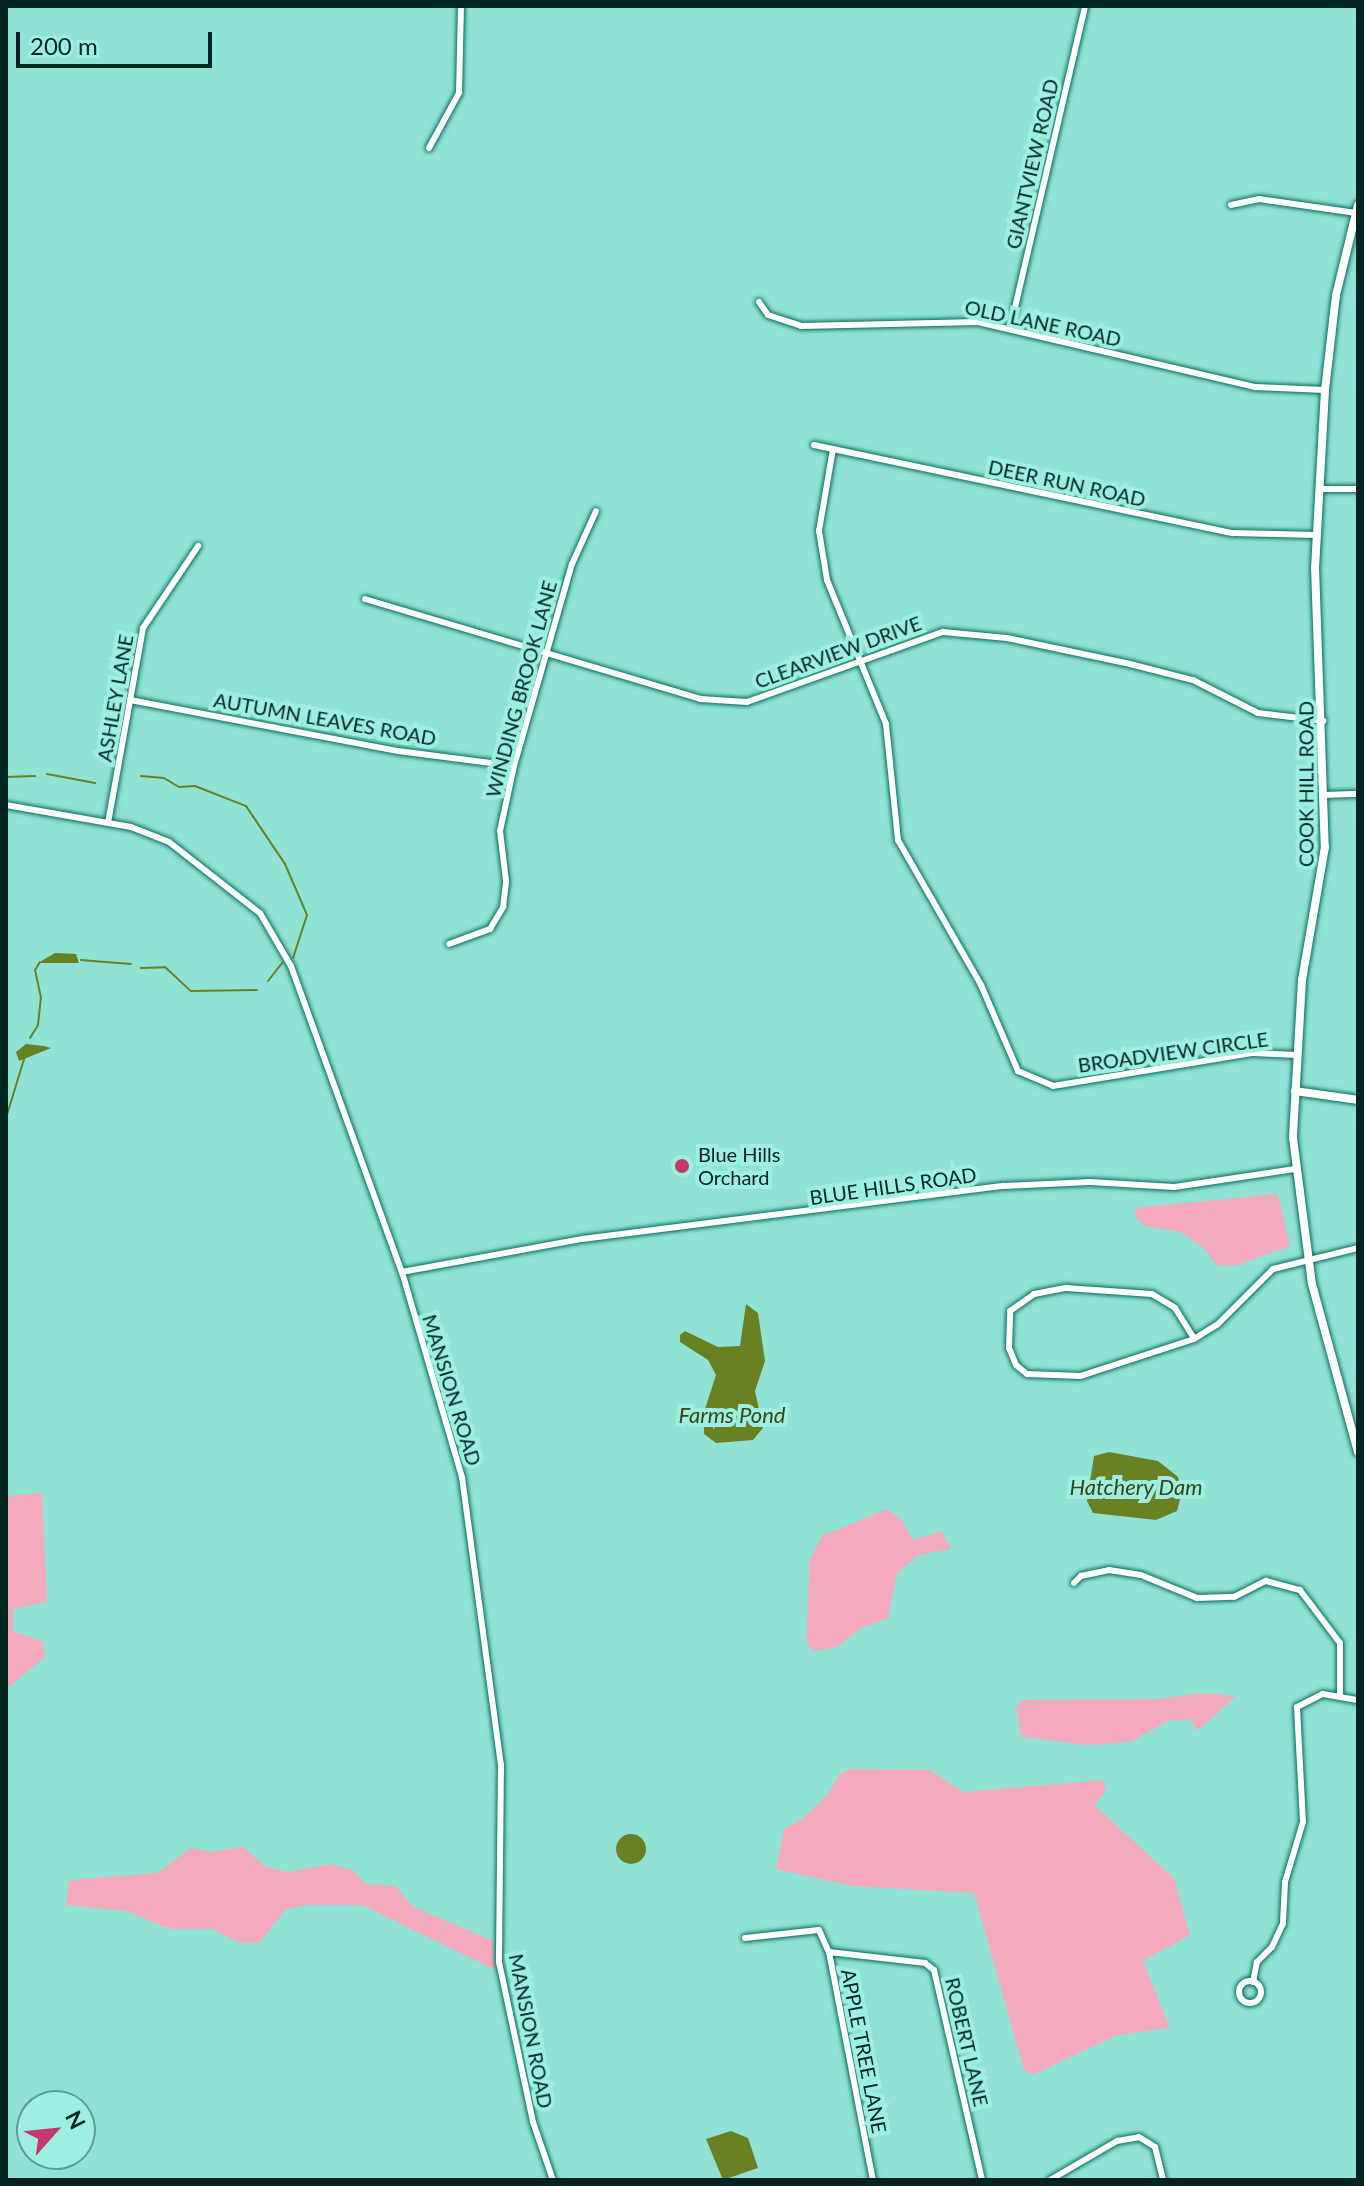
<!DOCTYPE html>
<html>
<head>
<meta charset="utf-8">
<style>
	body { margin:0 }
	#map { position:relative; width:1364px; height:2186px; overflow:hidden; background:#90e3d4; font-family:Lato,sans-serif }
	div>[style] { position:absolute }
	.green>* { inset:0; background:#f4aabd }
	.water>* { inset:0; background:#6a8123 }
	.round { border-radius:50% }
	.stream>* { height:2px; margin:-1px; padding:0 1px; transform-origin:1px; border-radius:1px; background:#6a8123 }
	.roads { filter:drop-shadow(0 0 2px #076c60) drop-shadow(0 0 2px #076c60) }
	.minor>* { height:6px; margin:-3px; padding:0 3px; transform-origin:3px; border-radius:3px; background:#fff }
	.minor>.ring { margin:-3px; padding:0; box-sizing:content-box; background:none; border:6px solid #fff; border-radius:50% }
	.tertiary>* { height:8px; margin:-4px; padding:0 4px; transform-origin:4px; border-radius:4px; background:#fff }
	.dots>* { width:22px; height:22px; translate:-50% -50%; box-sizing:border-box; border:4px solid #9df0e1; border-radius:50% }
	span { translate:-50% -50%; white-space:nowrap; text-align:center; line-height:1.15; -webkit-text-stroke:8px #9df0e1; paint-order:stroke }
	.street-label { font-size:20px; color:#002520 }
	.poi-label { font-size:20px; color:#002520 }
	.left { translate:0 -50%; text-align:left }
	.water-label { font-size:22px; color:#394515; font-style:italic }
	.frame { position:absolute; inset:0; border:8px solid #002520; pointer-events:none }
	.north { position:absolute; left:16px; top:2090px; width:80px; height:80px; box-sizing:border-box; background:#9df0e1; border:2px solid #5e9f94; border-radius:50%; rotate:63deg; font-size:22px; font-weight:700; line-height:32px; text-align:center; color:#002520 }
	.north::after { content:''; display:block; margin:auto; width:28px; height:36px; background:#c4386c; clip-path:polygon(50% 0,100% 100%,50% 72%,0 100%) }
	.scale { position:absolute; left:16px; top:32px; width:196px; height:36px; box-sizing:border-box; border:4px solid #002520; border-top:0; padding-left:10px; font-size:24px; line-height:28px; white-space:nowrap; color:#002520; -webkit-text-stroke:6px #9df0e1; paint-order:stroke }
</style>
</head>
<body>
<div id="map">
	<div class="green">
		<div style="clip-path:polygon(1278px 1194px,1290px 1246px,1235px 1266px,1216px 1265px,1205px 1249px,1181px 1232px,1144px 1226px,1136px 1218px,1135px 1208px)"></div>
		<div style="clip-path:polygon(42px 1493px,47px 1602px,13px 1609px,13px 1631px,43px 1642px,45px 1657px,6px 1689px,6px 1496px)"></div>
		<div style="clip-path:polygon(887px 1509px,902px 1520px,913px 1540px,942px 1531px,951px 1549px,918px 1555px,897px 1574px,888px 1618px,860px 1629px,837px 1647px,812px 1651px,806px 1641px,810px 1559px,822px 1536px)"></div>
		<div style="clip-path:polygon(1202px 1693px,1236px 1696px,1197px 1731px,1190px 1719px,1167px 1721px,1131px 1742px,1086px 1745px,1021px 1737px,1016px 1707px,1022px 1700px,1157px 1699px)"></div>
		<div style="clip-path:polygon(851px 1769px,929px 1770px,964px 1792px,1103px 1780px,1106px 1791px,1094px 1805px,1174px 1878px,1190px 1935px,1143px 1961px,1170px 2028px,1117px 2035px,1033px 2075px,1024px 2070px,974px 1893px,852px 1886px,776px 1869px,784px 1829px,802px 1819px,825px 1798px,840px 1774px)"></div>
		<div style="clip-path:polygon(243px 1847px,266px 1867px,288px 1872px,331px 1864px,352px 1870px,366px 1884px,396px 1886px,412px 1906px,493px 1941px,495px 1970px,362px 1905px,305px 1905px,285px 1910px,260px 1943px,239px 1943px,213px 1929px,170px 1929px,126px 1911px,66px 1905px,69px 1880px,157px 1873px,191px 1848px,210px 1852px)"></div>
	</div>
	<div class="water">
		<div style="clip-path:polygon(55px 953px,76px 954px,79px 963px,38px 963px)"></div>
		<div style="clip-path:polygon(26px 1044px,44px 1046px,51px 1048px,19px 1061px,16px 1052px)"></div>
		<div style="clip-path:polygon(746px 1304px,758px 1313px,765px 1361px,755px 1391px,763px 1428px,753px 1440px,716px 1443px,704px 1434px,704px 1412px,716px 1375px,708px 1360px,680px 1342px,680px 1335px,685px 1331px,718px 1347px,740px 1346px)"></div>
		<div style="clip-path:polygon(1109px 1452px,1158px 1461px,1178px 1477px,1182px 1492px,1177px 1511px,1156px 1520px,1093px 1513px,1087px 1501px,1094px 1456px)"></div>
		<div class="round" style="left:616px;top:1834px;width:30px;height:30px"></div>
		<div style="clip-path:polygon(731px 2131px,748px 2138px,758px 2168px,723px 2180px,706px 2139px)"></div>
	</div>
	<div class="stream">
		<div style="left:47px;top:774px;width:49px;rotate:10.6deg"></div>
		<div style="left:141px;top:776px;width:23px;rotate:5deg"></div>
		<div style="left:164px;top:778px;width:17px;rotate:31deg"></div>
		<div style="left:179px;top:787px;width:16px;rotate:-4deg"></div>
		<div style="left:195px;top:786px;width:55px;rotate:21.4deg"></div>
		<div style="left:246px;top:806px;width:70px;rotate:56.1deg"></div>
		<div style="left:285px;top:864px;width:56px;rotate:66.7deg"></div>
		<div style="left:307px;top:915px;width:45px;rotate:108deg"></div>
		<div style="left:6px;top:777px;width:29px;rotate:-2deg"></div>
		<div style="left:81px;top:960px;width:50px;rotate:4.6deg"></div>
		<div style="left:141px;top:968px;width:24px;rotate:-2deg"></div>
		<div style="left:165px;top:967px;width:35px;rotate:43deg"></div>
		<div style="left:191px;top:991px;width:66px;rotate:-0.9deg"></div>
		<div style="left:268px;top:981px;width:23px;rotate:-52deg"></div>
		<div style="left:30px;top:1038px;width:15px;rotate:-58deg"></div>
		<div style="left:38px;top:1025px;width:27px;rotate:-84deg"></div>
		<div style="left:41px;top:998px;width:29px;rotate:-102deg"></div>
		<div style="left:35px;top:970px;width:9px;rotate:-58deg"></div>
		<div style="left:6px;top:1118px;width:62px;rotate:-73deg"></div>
	</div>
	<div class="roads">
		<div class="minor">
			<div style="left:429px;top:148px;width:63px;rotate:-61.4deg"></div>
			<div style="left:459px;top:93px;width:87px;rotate:-88.7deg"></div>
			<div style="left:1231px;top:205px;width:29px;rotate:-12deg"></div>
			<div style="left:1259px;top:199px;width:98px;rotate:8.2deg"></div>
			<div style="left:759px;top:302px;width:16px;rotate:55deg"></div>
			<div style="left:768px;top:315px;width:35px;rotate:18deg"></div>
			<div style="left:801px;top:326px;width:177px;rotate:-1.3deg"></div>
			<div style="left:978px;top:322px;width:285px;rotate:13.2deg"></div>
			<div style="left:1255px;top:387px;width:70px;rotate:2.5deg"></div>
			<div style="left:1010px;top:329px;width:332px;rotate:-76.9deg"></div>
			<div style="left:814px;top:445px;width:428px;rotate:11.9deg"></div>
			<div style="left:1233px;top:533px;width:83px;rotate:1.4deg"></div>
			<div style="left:833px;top:449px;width:83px;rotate:99.7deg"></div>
			<div style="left:819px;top:531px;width:50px;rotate:80.7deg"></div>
			<div style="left:827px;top:580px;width:156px;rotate:67.7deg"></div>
			<div style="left:886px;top:724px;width:117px;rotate:84.1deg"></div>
			<div style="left:898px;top:840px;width:167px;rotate:60.2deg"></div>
			<div style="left:981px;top:985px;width:94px;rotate:66.7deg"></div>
			<div style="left:1018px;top:1071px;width:38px;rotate:23deg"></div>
			<div style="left:1053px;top:1086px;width:203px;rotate:-9.4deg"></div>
			<div style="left:1253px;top:1053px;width:44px;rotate:2.6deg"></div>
			<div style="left:1319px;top:489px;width:39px"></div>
			<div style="left:365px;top:599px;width:350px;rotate:16.6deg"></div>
			<div style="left:700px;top:699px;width:47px;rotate:3.7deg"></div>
			<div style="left:747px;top:702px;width:208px;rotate:-19.7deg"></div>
			<div style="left:943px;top:632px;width:64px;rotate:5.4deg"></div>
			<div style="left:1007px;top:638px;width:126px;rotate:11.9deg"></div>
			<div style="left:1130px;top:664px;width:65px;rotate:14.3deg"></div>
			<div style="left:1193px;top:680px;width:73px;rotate:26.9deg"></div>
			<div style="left:1258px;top:713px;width:66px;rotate:6.9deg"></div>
			<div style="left:130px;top:700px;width:273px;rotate:10.8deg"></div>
			<div style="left:398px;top:751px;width:117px;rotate:7.4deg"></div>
			<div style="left:1326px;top:795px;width:32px;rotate:-2deg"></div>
			<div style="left:6px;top:805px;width:127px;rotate:10deg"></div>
			<div style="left:131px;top:827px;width:41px;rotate:21.5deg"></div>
			<div style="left:169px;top:842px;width:115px;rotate:38deg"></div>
			<div style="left:260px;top:913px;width:61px;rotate:59.7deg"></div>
			<div style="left:291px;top:966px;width:326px;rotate:70.1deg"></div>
			<div style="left:402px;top:1272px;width:214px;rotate:73.7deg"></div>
			<div style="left:462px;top:1477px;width:291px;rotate:82.3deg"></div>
			<div style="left:501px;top:1765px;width:197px;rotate:90.6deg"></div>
			<div style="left:499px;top:1962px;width:164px;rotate:78deg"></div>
			<div style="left:533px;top:2122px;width:61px;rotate:71deg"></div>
			<div style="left:108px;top:823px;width:198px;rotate:-79.8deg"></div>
			<div style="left:143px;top:628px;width:99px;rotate:-56.1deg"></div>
			<div style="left:449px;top:944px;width:44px;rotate:-20.1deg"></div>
			<div style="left:490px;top:929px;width:26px;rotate:-59deg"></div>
			<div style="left:503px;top:907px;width:26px;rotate:-83deg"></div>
			<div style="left:506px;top:881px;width:50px;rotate:-96.8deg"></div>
			<div style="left:500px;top:831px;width:66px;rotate:-77.8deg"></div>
			<div style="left:514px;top:766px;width:210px;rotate:-74deg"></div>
			<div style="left:572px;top:564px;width:58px;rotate:-65.6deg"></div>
			<div style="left:402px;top:1272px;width:183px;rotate:-10.4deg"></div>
			<div style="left:582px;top:1239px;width:425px;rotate:-7.2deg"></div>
			<div style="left:1004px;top:1186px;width:86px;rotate:-2.7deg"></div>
			<div style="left:1090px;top:1182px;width:84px;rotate:3.4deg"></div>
			<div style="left:1174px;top:1187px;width:121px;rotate:-8.5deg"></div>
			<div style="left:1066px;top:1288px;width:86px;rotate:4deg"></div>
			<div style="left:1152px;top:1294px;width:27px;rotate:31deg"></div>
			<div style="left:1175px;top:1308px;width:36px;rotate:58deg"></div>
			<div style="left:1194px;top:1339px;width:119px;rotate:161.9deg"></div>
			<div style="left:1081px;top:1376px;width:54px;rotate:-177.9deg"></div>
			<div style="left:1027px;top:1374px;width:14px;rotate:-141deg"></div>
			<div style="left:1016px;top:1365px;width:18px;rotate:-112deg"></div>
			<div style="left:1009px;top:1348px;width:37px;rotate:-88deg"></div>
			<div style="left:1010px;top:1311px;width:29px;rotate:-35deg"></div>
			<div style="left:1034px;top:1294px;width:33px;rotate:-11deg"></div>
			<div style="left:1194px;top:1339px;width:28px;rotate:-32deg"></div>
			<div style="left:1218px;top:1324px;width:78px;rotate:-45deg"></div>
			<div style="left:1273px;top:1269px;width:88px;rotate:-13.9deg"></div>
			<div style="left:1074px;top:1583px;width:10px;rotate:-45deg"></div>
			<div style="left:1081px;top:1576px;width:29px;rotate:-12deg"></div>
			<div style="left:1109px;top:1570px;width:32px;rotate:9deg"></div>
			<div style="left:1141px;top:1575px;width:61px;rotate:22.3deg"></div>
			<div style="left:1197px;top:1598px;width:37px;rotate:-2deg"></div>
			<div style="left:1234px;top:1597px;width:36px;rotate:-27deg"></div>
			<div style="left:1266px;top:1581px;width:35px;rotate:15deg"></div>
			<div style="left:1300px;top:1590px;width:66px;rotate:53deg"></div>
			<div style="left:1340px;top:1643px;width:53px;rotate:90deg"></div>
			<div style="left:745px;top:1938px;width:74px;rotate:-6.2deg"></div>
			<div style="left:819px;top:1930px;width:24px;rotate:66deg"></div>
			<div style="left:829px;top:1952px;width:232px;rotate:79.1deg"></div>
			<div style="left:829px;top:1952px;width:97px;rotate:6.5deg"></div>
			<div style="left:925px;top:1963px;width:11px;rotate:38deg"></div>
			<div style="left:934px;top:1970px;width:215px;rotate:77.1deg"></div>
			<div class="ring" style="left:1239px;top:1981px;width:16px;height:16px"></div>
			<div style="left:1253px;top:1982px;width:20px;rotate:-79deg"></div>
			<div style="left:1257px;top:1962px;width:21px;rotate:-45deg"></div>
			<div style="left:1272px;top:1947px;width:26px;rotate:-65deg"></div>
			<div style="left:1283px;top:1923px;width:41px;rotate:-87.2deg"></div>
			<div style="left:1285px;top:1882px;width:63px;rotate:-73.3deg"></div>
			<div style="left:1303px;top:1822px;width:115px;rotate:-93deg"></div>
			<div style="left:1297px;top:1707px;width:29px;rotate:-27deg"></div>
			<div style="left:1323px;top:1694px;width:36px;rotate:10deg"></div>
			<div style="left:1050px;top:2180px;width:78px;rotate:-30.2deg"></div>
			<div style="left:1117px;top:2141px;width:22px;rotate:-10deg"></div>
			<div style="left:1139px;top:2137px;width:19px;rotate:32deg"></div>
			<div style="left:1155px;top:2147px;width:34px;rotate:76deg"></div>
		</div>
		<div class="tertiary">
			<div style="left:1358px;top:205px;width:93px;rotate:103.7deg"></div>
			<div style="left:1336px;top:295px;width:96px;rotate:96.6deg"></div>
			<div style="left:1325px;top:390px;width:177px;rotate:93.2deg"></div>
			<div style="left:1315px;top:567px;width:280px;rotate:88deg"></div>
			<div style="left:1325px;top:847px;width:135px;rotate:99.8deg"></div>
			<div style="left:1302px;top:980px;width:158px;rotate:93.3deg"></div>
			<div style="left:1293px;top:1138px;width:147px;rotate:82.6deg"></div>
			<div style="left:1312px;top:1284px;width:174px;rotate:74.7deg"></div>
			<div style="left:1295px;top:1091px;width:64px;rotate:8.1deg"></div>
		</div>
	</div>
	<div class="dots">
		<div style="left:682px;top:1166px;background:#c4386c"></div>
	</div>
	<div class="street-label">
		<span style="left:1032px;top:164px;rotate:-77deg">GIANTVIEW ROAD</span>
		<span style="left:1043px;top:323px;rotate:12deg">OLD LANE ROAD</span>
		<span style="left:1067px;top:483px;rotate:12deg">DEER RUN ROAD</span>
		<span style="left:838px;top:652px;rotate:-20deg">CLEARVIEW DRIVE</span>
		<span style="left:521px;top:689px;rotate:-75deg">WINDING BROOK LANE</span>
		<span style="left:115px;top:698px;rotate:-80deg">ASHLEY LANE</span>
		<span style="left:325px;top:719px;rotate:10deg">AUTUMN LEAVES ROAD</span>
		<span style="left:1306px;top:784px;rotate:-90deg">COOK HILL ROAD</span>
		<span style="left:1173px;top:1052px;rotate:-8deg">BROADVIEW CIRCLE</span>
		<span style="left:893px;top:1186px;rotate:-8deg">BLUE HILLS ROAD</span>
		<span style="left:452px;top:1390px;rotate:73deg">MANSION ROAD</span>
		<span style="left:531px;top:2031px;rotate:79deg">MANSION ROAD</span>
		<span style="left:967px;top:2042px;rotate:77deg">ROBERT LANE</span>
		<span style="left:864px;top:2051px;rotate:79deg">APPLE TREE LANE</span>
	</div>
	<div class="poi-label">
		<span class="left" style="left:698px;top:1166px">Blue Hills<br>Orchard</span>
	</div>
	<div class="water-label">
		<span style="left:732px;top:1415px">Farms Pond</span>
		<span style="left:1136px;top:1487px">Hatchery Dam</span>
	</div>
	<div class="frame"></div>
	<div class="north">N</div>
	<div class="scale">200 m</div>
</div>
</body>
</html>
